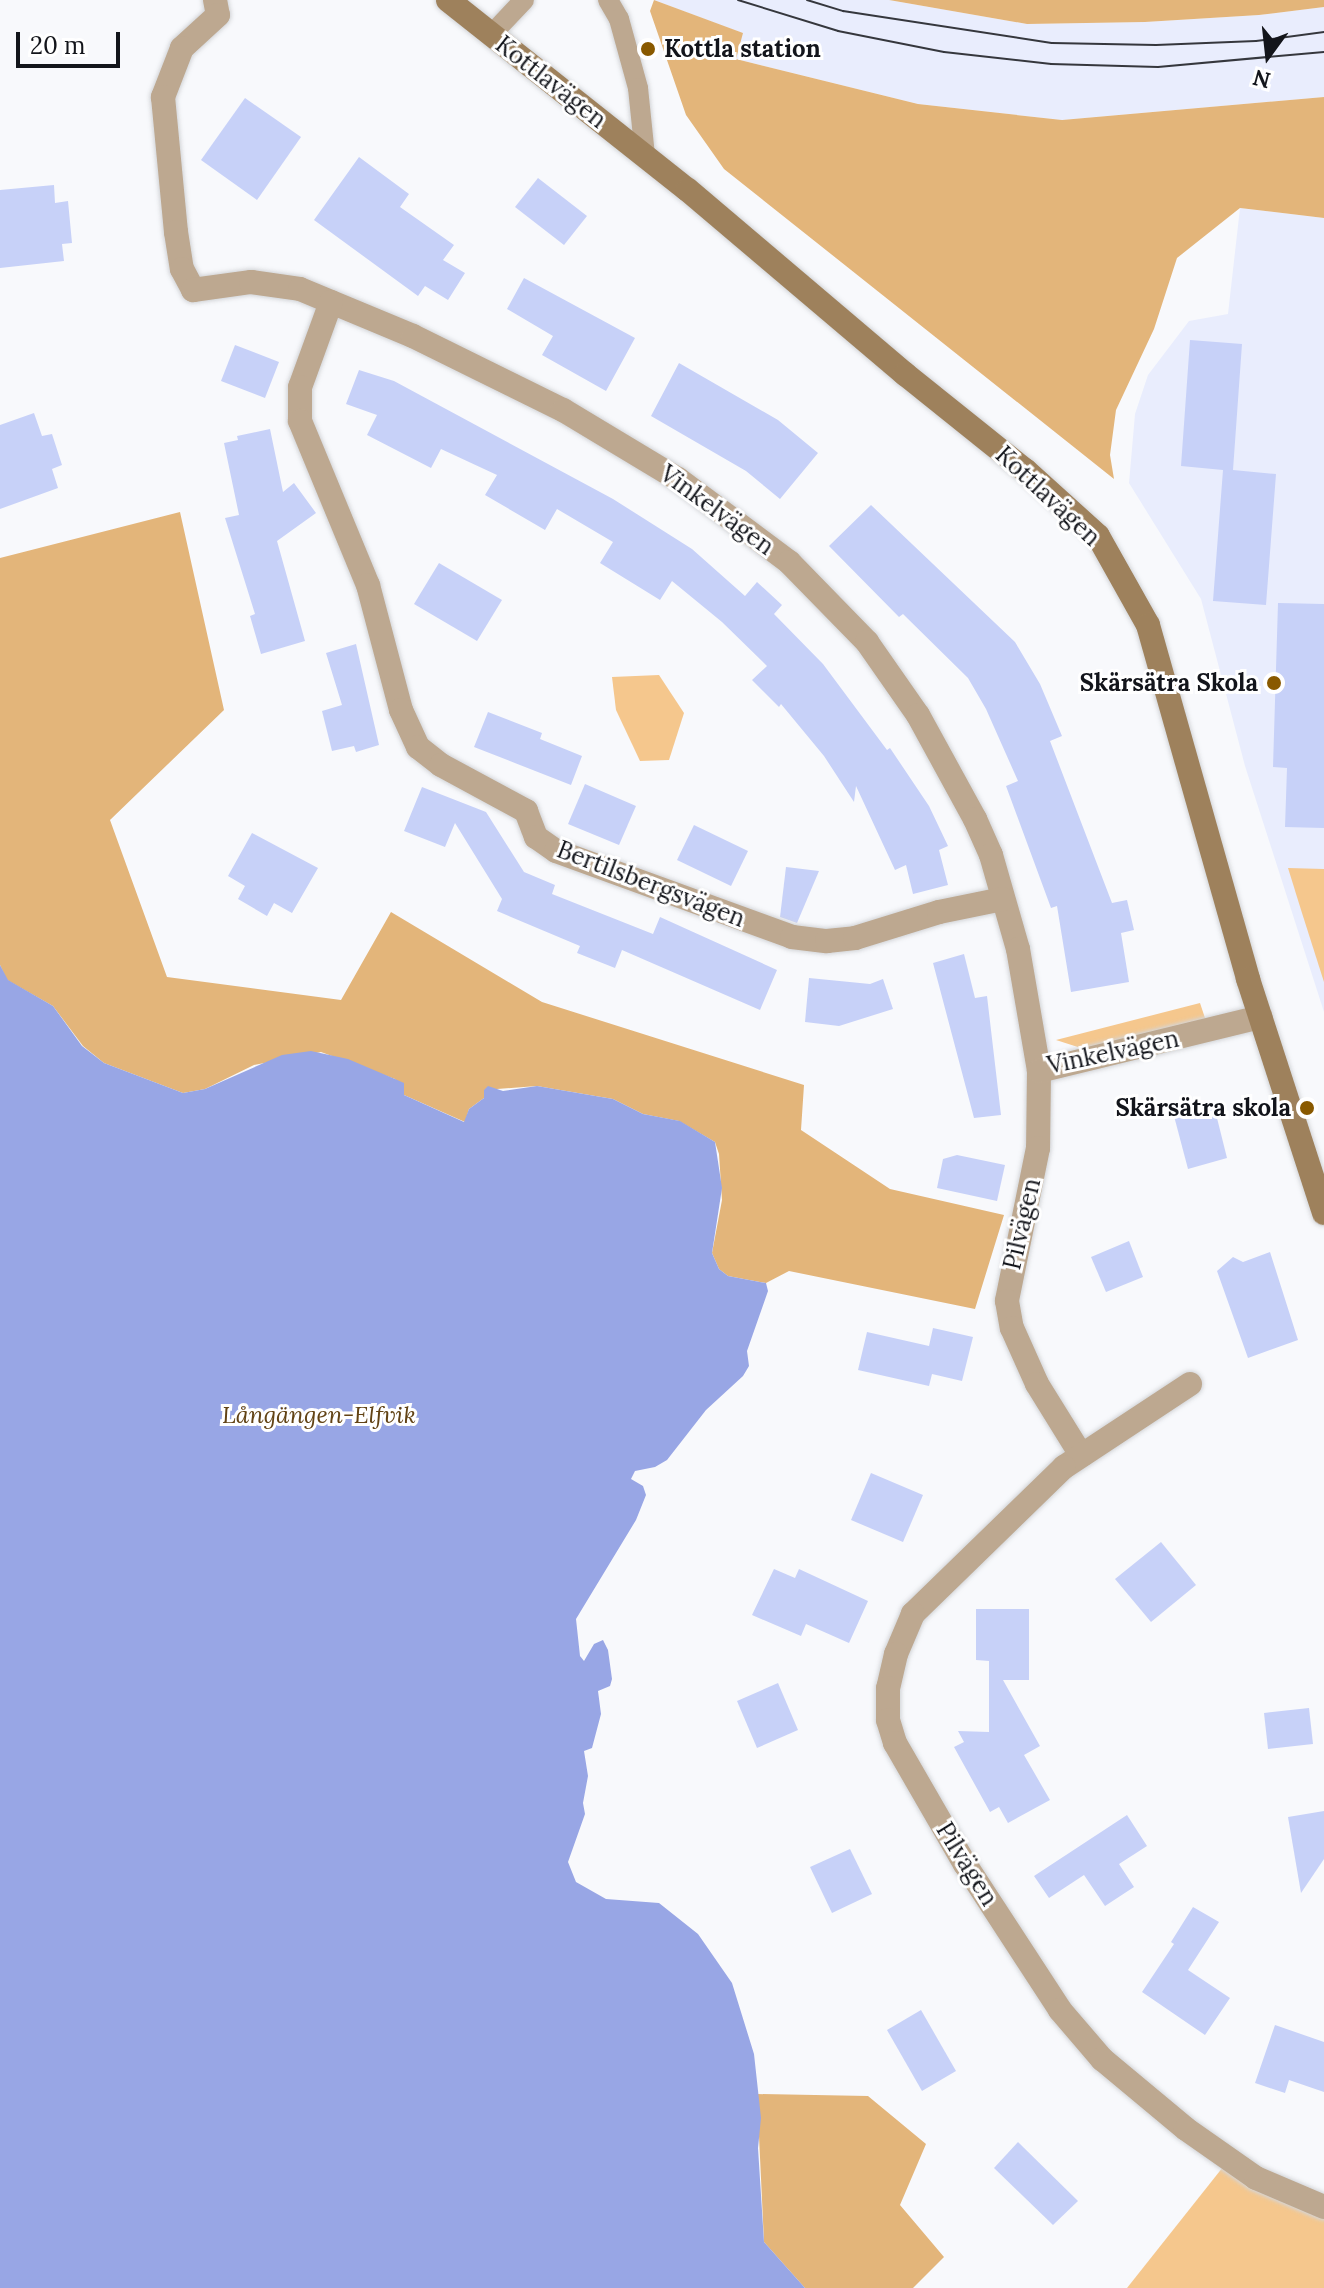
<!DOCTYPE html>
<html>
<head>
<meta charset="utf-8">
<style>
	body { margin:0 }
	#map { position:relative; width:1324px; height:2288px; overflow:hidden; background:#f8f9fc; font-family:Lora,serif }
	div>[style] { position:absolute }
	.built>* { inset:0; background:#e9edfd }
	.green>* { inset:0; background:#f5c78d }
	.forest>* { inset:0; background:#e3b57a }
	.water>* { inset:0; background:#98a6e5 }
	.building>* { inset:0; background:#c7d1f8 }
	.roads { filter:drop-shadow(0 0 2px #d3d5d8) drop-shadow(0 0 2px #d3d5d8) }
	.lane>* { height:20px; margin:-10px; padding:0 10px; transform-origin:10px; border-radius:10px; background:#bda890 }
	.street>* { height:24px; margin:-12px; padding:0 12px; transform-origin:12px; border-radius:12px; background:#bda890 }
	.secondary>* { height:24px; margin:-12px; padding:0 12px; transform-origin:12px; border-radius:12px; background:#9e815c }
	.tram>* { height:2px; margin:-1px; padding:0 1px; transform-origin:1px; border-radius:1px; background:#35373d }
	.dots>* { width:22px; height:22px; translate:-50% -50%; box-sizing:border-box; border:4px solid #fff; border-radius:50% }
	span { translate:-50% -50%; white-space:nowrap; text-align:center; line-height:1.15; -webkit-text-stroke:6px #fff; paint-order:stroke }
	.poi-label { font-size:24px; color:#13151b; font-weight:700 }
	.left { translate:0 -50%; text-align:left }
	.right { translate:-100% -50%; text-align:right }
	.street-label { font-size:24px; color:#13151b }
	.park-label { font-size:24px; color:#624315; font-style:italic }
	.north { position:absolute; left:1228px; top:16px; width:80px; height:80px; -webkit-text-stroke:6px #fff; paint-order:stroke; rotate:195deg; font-size:22px; font-weight:700; line-height:32px; text-align:center; color:#13151b }
	.north::after { content:''; display:block; margin:auto; width:28px; height:36px; background:#13151b; clip-path:polygon(50% 0,100% 100%,50% 72%,0 100%) }
	.scale { position:absolute; left:16px; top:32px; width:104px; height:36px; box-sizing:border-box; border:4px solid #13151b; border-top:0; padding-left:10px; font-size:24px; line-height:28px; white-space:nowrap; color:#13151b; -webkit-text-stroke:6px #fff; paint-order:stroke }
</style>
</head>
<body>
<div id="map">
	<div class="built">
		<div style="clip-path:polygon(654px 0,889px 0,1027px 24px,1145px 22px,1259px 15px,1324px 7px,1324px 97px,1062px 120px,918px 104px,736px 59px,742px 33px)"></div>
		<div style="clip-path:polygon(1240px 208px,1324px 218px,1324px 1012px,1245px 766px,1201px 599px,1129px 483px,1135px 414px,1148px 375px,1189px 321px,1228px 314px)"></div>
	</div>
	<div class="green">
		<div style="clip-path:polygon(659px 675px,684px 713px,669px 760px,640px 761px,616px 710px,612px 677px)"></div>
		<div style="clip-path:polygon(1288px 868px,1324px 869px,1324px 982px,1302px 913px)"></div>
		<div style="clip-path:polygon(1200px 1003px,1205px 1018px,1185px 1025px,1084px 1049px,1056px 1040px)"></div>
		<div style="clip-path:polygon(1223px 2167px,1324px 2210px,1324px 2288px,1127px 2288px)"></div>
	</div>
	<div class="forest">
		<div style="clip-path:polygon(654px 0,743px 33px,736px 59px,918px 104px,1062px 120px,1324px 97px,1324px 218px,1240px 208px,1177px 258px,1154px 329px,1116px 410px,1110px 455px,1114px 479px,724px 169px,686px 115px,650px 11px)"></div>
		<div style="clip-path:polygon(889px 0,1324px 0,1324px 7px,1259px 15px,1145px 22px,1027px 24px)"></div>
		<div style="clip-path:polygon(180px 512px,224px 710px,110px 820px,167px 977px,341px 1000px,391px 912px,542px 1002px,804px 1085px,801px 1130px,890px 1189px,1004px 1215px,975px 1309px,789px 1271px,766px 1283px,728px 1276px,719px 1269px,712px 1253px,722px 1200px,719px 1154px,715px 1142px,679px 1121px,643px 1114px,613px 1099px,537px 1086px,484px 1090px,484px 1098px,469px 1109px,465px 1122px,404px 1095px,395px 1079px,321px 1052px,254px 1065px,205px 1089px,183px 1093px,104px 1063px,83px 1046px,53px 1006px,7px 980px,0 965px,0 558px)"></div>
		<div style="clip-path:polygon(757px 2094px,868px 2096px,926px 2144px,900px 2205px,944px 2257px,913px 2288px,805px 2288px,764px 2242px)"></div>
	</div>
	<div class="water">
		<div style="clip-path:polygon(0 965px,8px 980px,53px 1006px,82px 1046px,104px 1063px,183px 1093px,205px 1089px,282px 1055px,311px 1051px,348px 1059px,395px 1079px,404px 1083px,404px 1095px,464px 1122px,469px 1109px,484px 1098px,484px 1090px,488px 1086px,503px 1091px,537px 1086px,613px 1099px,643px 1114px,680px 1121px,715px 1142px,722px 1188px,712px 1253px,719px 1269px,728px 1276px,766px 1283px,768px 1291px,747px 1351px,749px 1366px,743px 1376px,706px 1410px,667px 1460px,655px 1467px,635px 1471px,631px 1479px,643px 1486px,646px 1495px,636px 1520px,576px 1619px,580px 1656px,584px 1661px,594px 1644px,603px 1640px,608px 1650px,612px 1679px,610px 1686px,598px 1691px,601px 1714px,592px 1748px,584px 1751px,588px 1776px,583px 1803px,585px 1814px,568px 1862px,576px 1882px,606px 1899px,659px 1903px,698px 1934px,732px 1983px,754px 2054px,761px 2118px,758px 2148px,764px 2242px,805px 2288px,0 2288px)"></div>
	</div>
	<div class="building">
		<div style="clip-path:polygon(245px 98px,301px 137px,257px 200px,201px 160px)"></div>
		<div style="clip-path:polygon(359px 157px,409px 194px,400px 207px,454px 245px,443px 260px,465px 273px,448px 300px,425px 286px,418px 296px,314px 220px)"></div>
		<div style="clip-path:polygon(538px 178px,587px 216px,564px 245px,515px 207px)"></div>
		<div style="clip-path:polygon(54px 185px,55px 203px,68px 201px,72px 243px,62px 244px,64px 261px,0 268px,0 190px)"></div>
		<div style="clip-path:polygon(524px 278px,635px 338px,606px 391px,542px 355px,553px 336px,507px 309px)"></div>
		<div style="clip-path:polygon(1190px 340px,1242px 344px,1233px 470px,1276px 474px,1266px 605px,1213px 601px,1223px 470px,1181px 466px)"></div>
		<div style="clip-path:polygon(235px 345px,279px 362px,265px 398px,221px 381px)"></div>
		<div style="clip-path:polygon(679px 363px,778px 420px,818px 453px,780px 499px,746px 471px,651px 416px)"></div>
		<div style="clip-path:polygon(359px 370px,394px 381px,613px 499px,692px 549px,745px 596px,757px 582px,782px 605px,774px 614px,823px 664px,887px 750px,890px 748px,929px 806px,948px 846px,939px 850px,948px 885px,913px 894px,906px 865px,895px 870px,856px 786px,854px 802px,824px 756px,781px 704px,779px 707px,752px 680px,767px 666px,722px 622px,672px 581px,660px 600px,600px 563px,613px 542px,557px 509px,545px 530px,485px 495px,497px 475px,441px 449px,431px 468px,367px 435px,377px 415px,346px 404px)"></div>
		<div style="clip-path:polygon(34px 413px,42px 436px,52px 434px,62px 465px,52px 469px,58px 488px,0 509px,0 425px)"></div>
		<div style="clip-path:polygon(270px 429px,283px 492px,294px 483px,316px 513px,277px 541px,305px 641px,261px 654px,250px 616px,255px 614px,225px 518px,239px 515px,224px 443px,238px 440px,237px 436px)"></div>
		<div style="clip-path:polygon(871px 505px,1015px 642px,1040px 684px,1062px 736px,1050px 741px,1112px 903px,1127px 900px,1134px 930px,1121px 933px,1129px 982px,1071px 992px,1057px 906px,1051px 908px,1006px 786px,1018px 781px,986px 709px,968px 678px,903px 614px,899px 617px,829px 546px)"></div>
		<div style="clip-path:polygon(439px 563px,502px 600px,477px 641px,414px 604px)"></div>
		<div style="clip-path:polygon(1278px 603px,1324px 604px,1324px 828px,1285px 827px,1287px 768px,1273px 767px)"></div>
		<div style="clip-path:polygon(356px 644px,379px 745px,356px 752px,354px 746px,332px 751px,322px 711px,342px 705px,326px 653px)"></div>
		<div style="clip-path:polygon(488px 712px,542px 733px,540px 739px,582px 756px,571px 785px,474px 747px)"></div>
		<div style="clip-path:polygon(585px 784px,636px 806px,619px 845px,568px 824px)"></div>
		<div style="clip-path:polygon(422px 787px,486px 812px,524px 872px,555px 885px,552px 894px,653px 934px,660px 917px,777px 970px,760px 1010px,622px 950px,615px 968px,577px 953px,580px 946px,497px 911px,502px 899px,455px 823px,445px 847px,404px 831px)"></div>
		<div style="clip-path:polygon(694px 825px,748px 851px,731px 886px,677px 860px)"></div>
		<div style="clip-path:polygon(252px 833px,318px 868px,292px 913px,274px 903px,267px 916px,238px 899px,245px 886px,228px 876px)"></div>
		<div style="clip-path:polygon(786px 867px,819px 871px,797px 923px,780px 917px)"></div>
		<div style="clip-path:polygon(964px 954px,975px 998px,987px 996px,1001px 1115px,974px 1118px,933px 963px)"></div>
		<div style="clip-path:polygon(809px 978px,870px 984px,883px 979px,893px 1009px,839px 1026px,805px 1022px)"></div>
		<div style="clip-path:polygon(1214px 1106px,1227px 1158px,1188px 1169px,1174px 1116px)"></div>
		<div style="clip-path:polygon(957px 1155px,1005px 1165px,997px 1201px,937px 1188px,943px 1159px)"></div>
		<div style="clip-path:polygon(1129px 1241px,1143px 1277px,1106px 1292px,1091px 1257px)"></div>
		<div style="clip-path:polygon(1270px 1252px,1298px 1340px,1248px 1358px,1217px 1271px,1233px 1257px,1243px 1262px)"></div>
		<div style="clip-path:polygon(933px 1328px,973px 1337px,962px 1381px,932px 1374px,929px 1386px,858px 1370px,867px 1332px,929px 1346px)"></div>
		<div style="clip-path:polygon(871px 1473px,923px 1495px,903px 1542px,851px 1520px)"></div>
		<div style="clip-path:polygon(1161px 1542px,1196px 1585px,1151px 1622px,1115px 1579px)"></div>
		<div style="clip-path:polygon(774px 1569px,795px 1578px,799px 1569px,868px 1601px,849px 1643px,806px 1624px,801px 1636px,752px 1615px)"></div>
		<div style="clip-path:polygon(976px 1609px,1029px 1609px,1029px 1680px,1003px 1680px,1040px 1746px,1024px 1755px,1050px 1800px,1008px 1823px,999px 1807px,990px 1812px,954px 1747px,964px 1742px,958px 1731px,989px 1732px,989px 1661px,976px 1660px)"></div>
		<div style="clip-path:polygon(778px 1683px,798px 1730px,757px 1748px,737px 1701px)"></div>
		<div style="clip-path:polygon(1309px 1708px,1313px 1744px,1268px 1749px,1264px 1713px)"></div>
		<div style="clip-path:polygon(1324px 1811px,1324px 1859px,1301px 1893px,1288px 1817px)"></div>
		<div style="clip-path:polygon(1127px 1815px,1147px 1846px,1119px 1864px,1134px 1887px,1105px 1906px,1084px 1875px,1049px 1898px,1034px 1876px)"></div>
		<div style="clip-path:polygon(850px 1849px,872px 1894px,832px 1913px,810px 1867px)"></div>
		<div style="clip-path:polygon(1193px 1907px,1219px 1922px,1188px 1970px,1230px 1998px,1205px 2035px,1142px 1992px,1174px 1944px,1171px 1942px)"></div>
		<div style="clip-path:polygon(921px 2010px,956px 2071px,922px 2091px,887px 2030px)"></div>
		<div style="clip-path:polygon(1275px 2025px,1324px 2042px,1324px 2092px,1289px 2080px,1285px 2093px,1255px 2083px)"></div>
		<div style="clip-path:polygon(1018px 2142px,1078px 2201px,1053px 2225px,994px 2168px)"></div>
	</div>
	<div class="roads">
		<div class="lane">
			<div style="left:608px;top:0;width:22px;rotate:60deg"></div>
			<div style="left:619px;top:19px;width:72px;rotate:74.6deg"></div>
			<div style="left:638px;top:88px;width:68px;rotate:84.1deg"></div>
			<div style="left:491px;top:35px;width:48px;rotate:-46.7deg"></div>
		</div>
		<div class="street">
			<div style="left:215px;top:0;width:15px;rotate:79deg"></div>
			<div style="left:218px;top:15px;width:49px;rotate:137.5deg"></div>
			<div style="left:182px;top:48px;width:53px;rotate:111.2deg"></div>
			<div style="left:163px;top:97px;width:136px;rotate:84.5deg"></div>
			<div style="left:176px;top:232px;width:37px;rotate:81deg"></div>
			<div style="left:182px;top:269px;width:24px;rotate:62deg"></div>
			<div style="left:193px;top:290px;width:59px;rotate:-7.9deg"></div>
			<div style="left:251px;top:282px;width:49px;rotate:8.1deg"></div>
			<div style="left:300px;top:289px;width:122px;rotate:22.6deg"></div>
			<div style="left:413px;top:336px;width:167px;rotate:26.3deg"></div>
			<div style="left:563px;top:410px;width:134px;rotate:31deg"></div>
			<div style="left:678px;top:479px;width:139px;rotate:36.8deg"></div>
			<div style="left:789px;top:562px;width:112px;rotate:45.7deg"></div>
			<div style="left:867px;top:642px;width:89px;rotate:55.1deg"></div>
			<div style="left:918px;top:715px;width:119px;rotate:61.3deg"></div>
			<div style="left:975px;top:819px;width:39px;rotate:66deg"></div>
			<div style="left:991px;top:855px;width:98px;rotate:74deg"></div>
			<div style="left:1018px;top:949px;width:124px;rotate:80.2deg"></div>
			<div style="left:1039px;top:1071px;width:77px;rotate:90.7deg"></div>
			<div style="left:1038px;top:1148px;width:156px;rotate:101.5deg"></div>
			<div style="left:1007px;top:1301px;width:27px;rotate:80deg"></div>
			<div style="left:1012px;top:1328px;width:61px;rotate:65.9deg"></div>
			<div style="left:1037px;top:1384px;width:84px;rotate:58.2deg"></div>
			<div style="left:331px;top:302px;width:90px;rotate:110deg"></div>
			<div style="left:300px;top:387px;width:34px;rotate:90deg"></div>
			<div style="left:300px;top:421px;width:178px;rotate:67.5deg"></div>
			<div style="left:368px;top:585px;width:129px;rotate:75.2deg"></div>
			<div style="left:401px;top:710px;width:41px;rotate:65.3deg"></div>
			<div style="left:418px;top:747px;width:29px;rotate:38deg"></div>
			<div style="left:441px;top:765px;width:97px;rotate:28.4deg"></div>
			<div style="left:526px;top:811px;width:28px;rotate:69deg"></div>
			<div style="left:536px;top:837px;width:24px;rotate:35deg"></div>
			<div style="left:556px;top:851px;width:251px;rotate:20deg"></div>
			<div style="left:792px;top:937px;width:35px;rotate:7deg"></div>
			<div style="left:827px;top:941px;width:28px;rotate:-6deg"></div>
			<div style="left:855px;top:938px;width:88px;rotate:-17.2deg"></div>
			<div style="left:939px;top:912px;width:65px;rotate:-11.5deg"></div>
			<div style="left:1039px;top:1071px;width:228px;rotate:-13.7deg"></div>
			<div style="left:1190px;top:1384px;width:151px;rotate:146.6deg"></div>
			<div style="left:1064px;top:1467px;width:211px;rotate:135.8deg"></div>
			<div style="left:913px;top:1614px;width:43px;rotate:113deg"></div>
			<div style="left:896px;top:1654px;width:35px;rotate:103deg"></div>
			<div style="left:888px;top:1688px;width:32px;rotate:90deg"></div>
			<div style="left:888px;top:1720px;width:24px;rotate:73deg"></div>
			<div style="left:895px;top:1743px;width:140px;rotate:60deg"></div>
			<div style="left:965px;top:1864px;width:174px;rotate:56.9deg"></div>
			<div style="left:1060px;top:2010px;width:65px;rotate:49.4deg"></div>
			<div style="left:1102px;top:2059px;width:109px;rotate:39.8deg"></div>
			<div style="left:1186px;top:2129px;width:85px;rotate:35deg"></div>
			<div style="left:1256px;top:2178px;width:74px;rotate:23.1deg"></div>
		</div>
		<div class="secondary">
			<div style="left:448px;top:0;width:306px;rotate:38.4deg"></div>
			<div style="left:688px;top:190px;width:285px;rotate:40.3deg"></div>
			<div style="left:905px;top:374px;width:154px;rotate:38.7deg"></div>
			<div style="left:1025px;top:470px;width:98px;rotate:42.1deg"></div>
			<div style="left:1098px;top:536px;width:102px;rotate:60.7deg"></div>
			<div style="left:1148px;top:625px;width:368px;rotate:74.2deg"></div>
			<div style="left:1248px;top:979px;width:246px;rotate:72deg"></div>
		</div>
	</div>
	<div class="tram">
		<div style="left:738px;top:0;width:105px;rotate:17.2deg"></div>
		<div style="left:838px;top:31px;width:108px;rotate:11.2deg"></div>
		<div style="left:944px;top:52px;width:108px;rotate:6.4deg"></div>
		<div style="left:1051px;top:64px;width:107px;rotate:1.6deg"></div>
		<div style="left:1158px;top:67px;width:167px;rotate:-5.2deg"></div>
		<div style="left:807px;top:0;width:38px;rotate:17deg"></div>
		<div style="left:843px;top:11px;width:211px;rotate:8.7deg"></div>
		<div style="left:1052px;top:43px;width:104px;rotate:1.1deg"></div>
		<div style="left:1156px;top:45px;width:100px;rotate:-2.3deg"></div>
		<div style="left:1256px;top:41px;width:69px;rotate:-7.5deg"></div>
	</div>
	<div class="dots">
		<div style="left:648px;top:49px;background:#895900"></div>
		<div style="left:1274px;top:683px;background:#895900"></div>
		<div style="left:1307px;top:1108px;background:#895900"></div>
	</div>
	<div class="poi-label">
		<span class="left" style="left:664px;top:49px">Kottla station</span>
		<span class="right" style="left:1258px;top:683px">Skärsätra Skola</span>
		<span class="right" style="left:1291px;top:1108px">Skärsätra skola</span>
	</div>
	<div class="street-label">
		<span style="left:551px;top:82px;rotate:38deg">Kottlavägen</span>
		<span style="left:1048px;top:496px;rotate:43deg">Kottlavägen</span>
		<span style="left:717px;top:510px;rotate:36deg">Vinkelvägen</span>
		<span style="left:651px;top:884px;rotate:21deg">Bertilsbergsvägen</span>
		<span style="left:1113px;top:1052px;rotate:-12deg">Vinkelvägen</span>
		<span style="left:1022px;top:1224px;rotate:-77deg">Pilvägen</span>
		<span style="left:967px;top:1864px;rotate:58deg">Pilvägen</span>
	</div>
	<div class="park-label">
		<span style="left:319px;top:1415px">Långängen-Elfvik</span>
	</div>
	<div class="north">N</div>
	<div class="scale">20 m</div>
</div>
</body>
</html>
